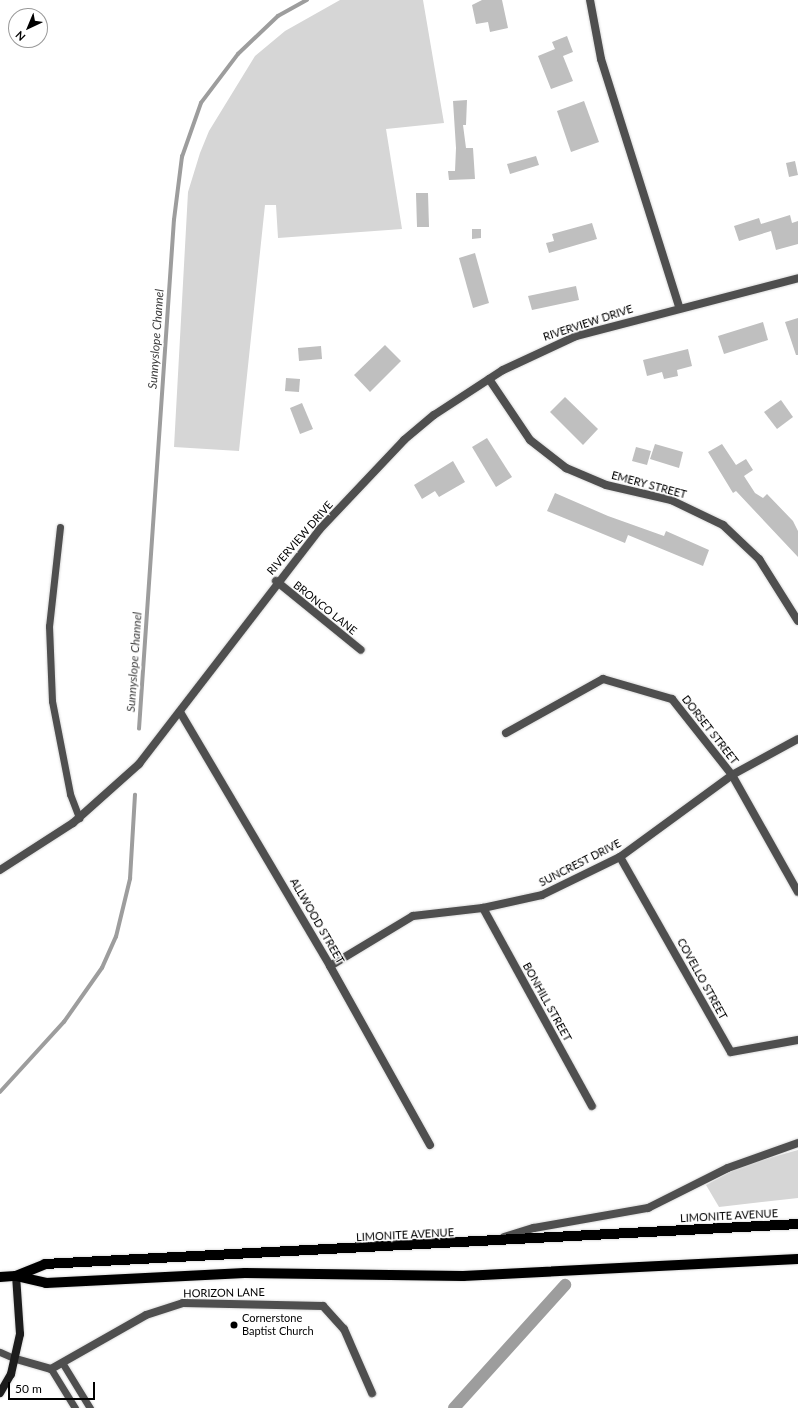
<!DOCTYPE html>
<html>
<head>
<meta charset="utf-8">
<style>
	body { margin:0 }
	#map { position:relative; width:798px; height:1408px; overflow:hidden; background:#fff; font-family:Lato,sans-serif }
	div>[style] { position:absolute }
	.green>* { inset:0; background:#d6d6d6 }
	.stream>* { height:3.5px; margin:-1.75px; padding:0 1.75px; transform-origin:1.75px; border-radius:1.75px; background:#9d9d9d }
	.canal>* { height:12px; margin:-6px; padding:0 6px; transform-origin:6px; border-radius:6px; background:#9d9d9d }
	.building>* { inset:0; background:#bfbfbf }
	.roads { filter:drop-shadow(0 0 1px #dbdbdb) drop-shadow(0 0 1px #dbdbdb) }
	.lane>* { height:7px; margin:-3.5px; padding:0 3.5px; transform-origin:3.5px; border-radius:3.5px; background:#4f4f4f }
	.street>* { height:8px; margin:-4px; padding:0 4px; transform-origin:4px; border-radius:4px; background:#4f4f4f }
	.secondary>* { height:8px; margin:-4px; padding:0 4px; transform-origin:4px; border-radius:4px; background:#1c1c1c }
	.primary>* { height:10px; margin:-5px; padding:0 5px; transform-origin:5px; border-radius:5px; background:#000 }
	.dots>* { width:11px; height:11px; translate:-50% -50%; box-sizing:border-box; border:2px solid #fff; border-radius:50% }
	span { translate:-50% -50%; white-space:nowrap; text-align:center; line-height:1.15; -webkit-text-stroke:3px #fff; paint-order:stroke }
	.street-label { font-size:11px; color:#000 }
	.poi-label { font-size:11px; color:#000 }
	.left { translate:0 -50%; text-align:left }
	.water-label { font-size:12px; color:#3e3e3e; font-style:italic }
	.north { position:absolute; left:8px; top:8px; width:40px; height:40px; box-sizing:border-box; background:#fff; border:1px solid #999; border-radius:50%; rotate:224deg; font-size:11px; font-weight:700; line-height:16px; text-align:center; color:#000 }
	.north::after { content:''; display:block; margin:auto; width:14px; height:18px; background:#000; clip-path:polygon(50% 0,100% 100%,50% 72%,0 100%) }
	.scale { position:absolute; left:8px; top:1382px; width:87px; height:18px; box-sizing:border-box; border:2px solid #000; border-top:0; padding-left:5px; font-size:12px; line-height:14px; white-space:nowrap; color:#000; -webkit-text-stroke:3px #fff; paint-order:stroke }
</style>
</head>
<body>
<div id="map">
	<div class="green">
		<div style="clip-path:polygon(340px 0,423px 0,444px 123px,386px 129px,402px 229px,278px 238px,276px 205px,265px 205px,239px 451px,174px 447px,188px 192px,200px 153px,209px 131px,255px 56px,285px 31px)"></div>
		<div style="clip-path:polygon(798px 1150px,798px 1198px,719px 1207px,706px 1185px,741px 1166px)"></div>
	</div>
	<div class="stream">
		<div style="left:139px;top:729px;width:510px;rotate:-86.07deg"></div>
		<div style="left:174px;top:220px;width:64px;rotate:-82.8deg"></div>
		<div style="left:182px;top:157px;width:57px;rotate:-70.6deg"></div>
		<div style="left:201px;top:103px;width:61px;rotate:-52.9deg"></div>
		<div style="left:238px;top:54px;width:55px;rotate:-43.5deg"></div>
		<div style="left:278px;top:16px;width:33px;rotate:-29deg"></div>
		<div style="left:0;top:1092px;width:95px;rotate:-47.6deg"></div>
		<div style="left:64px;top:1022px;width:66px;rotate:-54.9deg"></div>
		<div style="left:102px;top:968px;width:34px;rotate:-66deg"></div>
		<div style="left:116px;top:937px;width:60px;rotate:-76.4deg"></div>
		<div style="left:130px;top:879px;width:84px;rotate:-86.6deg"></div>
	</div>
	<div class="canal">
		<div style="left:454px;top:1408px;width:166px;rotate:-47.9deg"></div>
	</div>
	<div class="building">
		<div style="clip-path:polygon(482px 0,502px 0,508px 28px,490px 32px,488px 22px,476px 24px,472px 5px)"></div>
		<div style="clip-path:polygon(567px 36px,573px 52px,563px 56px,573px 81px,551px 89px,538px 56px,555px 49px,552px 42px)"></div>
		<div style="clip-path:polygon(467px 100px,466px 125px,463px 125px,466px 148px,473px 148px,475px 179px,449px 180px,448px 171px,455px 171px,456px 148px,453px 101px)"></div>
		<div style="clip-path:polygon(584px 101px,599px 142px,571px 152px,557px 111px)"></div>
		<div style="clip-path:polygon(536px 156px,539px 165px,510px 174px,507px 164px)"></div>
		<div style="clip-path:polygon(795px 161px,798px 175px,789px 177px,786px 163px)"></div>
		<div style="clip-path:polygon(416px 193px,428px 193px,429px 227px,417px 227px)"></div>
		<div style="clip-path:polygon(790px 215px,792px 223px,798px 221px,798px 244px,776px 250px,771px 231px,739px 241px,734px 226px,759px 218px,761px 224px)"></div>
		<div style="clip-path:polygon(592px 223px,597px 239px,549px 253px,546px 243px,554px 241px,552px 234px)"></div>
		<div style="clip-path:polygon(472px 229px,481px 229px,481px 238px,472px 239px)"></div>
		<div style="clip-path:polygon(475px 253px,489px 303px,473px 308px,459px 258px)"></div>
		<div style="clip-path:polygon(576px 286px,579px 300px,532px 310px,528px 296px)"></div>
		<div style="clip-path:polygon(798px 318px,798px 355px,796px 355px,785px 322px)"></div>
		<div style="clip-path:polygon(763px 322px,768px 340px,724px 354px,718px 336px)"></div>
		<div style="clip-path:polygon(385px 345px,401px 361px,370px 392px,354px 375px)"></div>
		<div style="clip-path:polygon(321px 346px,322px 359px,299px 361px,298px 348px)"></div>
		<div style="clip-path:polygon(688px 349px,692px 366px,677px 370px,678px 376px,664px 379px,662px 372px,647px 376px,643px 360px)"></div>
		<div style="clip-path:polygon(286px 378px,300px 379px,299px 392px,285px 391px)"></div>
		<div style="clip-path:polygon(565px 397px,598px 429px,583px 445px,550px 412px)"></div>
		<div style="clip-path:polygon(781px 400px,793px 417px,777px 429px,764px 412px)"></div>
		<div style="clip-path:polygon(302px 403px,313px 429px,300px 434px,290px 408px)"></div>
		<div style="clip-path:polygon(487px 438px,512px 477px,496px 487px,472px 447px)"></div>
		<div style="clip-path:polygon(655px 444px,683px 452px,679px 468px,650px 459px)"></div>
		<div style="clip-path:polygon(722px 444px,736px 465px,746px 459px,753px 470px,744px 476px,755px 493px,763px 498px,767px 494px,793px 521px,798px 531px,798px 557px,736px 491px,733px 493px,708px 452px)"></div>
		<div style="clip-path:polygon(636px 447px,651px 451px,647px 465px,632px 461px)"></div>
		<div style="clip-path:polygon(453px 461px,465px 482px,439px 497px,435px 491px,422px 499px,414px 485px)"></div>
		<div style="clip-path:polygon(555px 493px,608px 516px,664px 536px,666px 531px,709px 550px,703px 566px,628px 535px,625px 543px,547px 511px)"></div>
	</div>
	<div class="roads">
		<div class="lane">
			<div style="left:60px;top:527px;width:100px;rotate:96.3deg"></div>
			<div style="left:49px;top:626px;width:75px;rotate:87.7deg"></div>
			<div style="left:52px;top:701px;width:95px;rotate:79deg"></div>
			<div style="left:70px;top:794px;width:26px;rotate:69deg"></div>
			<div style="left:0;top:1352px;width:17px;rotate:24deg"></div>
			<div style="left:63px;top:1364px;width:52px;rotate:58.5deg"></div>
			<div style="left:51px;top:1369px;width:46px;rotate:58.4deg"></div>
		</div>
		<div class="street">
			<div style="left:590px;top:0;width:60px;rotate:79.4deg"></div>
			<div style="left:601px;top:59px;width:260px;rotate:72.5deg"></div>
			<div style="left:489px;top:379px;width:73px;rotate:56.1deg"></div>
			<div style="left:530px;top:440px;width:46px;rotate:37.9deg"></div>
			<div style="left:566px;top:468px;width:43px;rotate:23deg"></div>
			<div style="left:606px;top:485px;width:67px;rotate:13deg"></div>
			<div style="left:671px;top:500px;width:58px;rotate:25.7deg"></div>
			<div style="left:723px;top:525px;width:50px;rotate:43.4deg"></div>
			<div style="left:759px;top:559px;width:73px;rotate:57.8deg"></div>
			<div style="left:276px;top:581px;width:109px;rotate:39.1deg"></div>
			<div style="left:180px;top:712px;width:295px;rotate:59.4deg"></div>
			<div style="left:330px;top:966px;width:205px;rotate:60.8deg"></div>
			<div style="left:506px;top:733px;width:111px;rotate:-29.1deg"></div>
			<div style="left:603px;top:679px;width:72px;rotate:16.2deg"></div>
			<div style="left:672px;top:699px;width:97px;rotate:51.7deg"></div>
			<div style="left:732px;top:775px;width:134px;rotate:60.6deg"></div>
			<div style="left:620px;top:857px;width:224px;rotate:60.4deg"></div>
			<div style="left:731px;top:1052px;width:68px;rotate:-10.2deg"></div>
			<div style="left:0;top:870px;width:87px;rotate:-32.8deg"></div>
			<div style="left:73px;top:823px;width:89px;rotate:-41.8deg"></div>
			<div style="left:139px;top:764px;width:295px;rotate:-52.4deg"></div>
			<div style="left:319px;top:530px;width:124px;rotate:-46.6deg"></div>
			<div style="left:404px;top:440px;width:39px;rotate:-40deg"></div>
			<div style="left:434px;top:415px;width:82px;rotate:-33.1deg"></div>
			<div style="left:503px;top:370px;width:81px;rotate:-25deg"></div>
			<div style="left:576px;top:336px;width:229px;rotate:-14.6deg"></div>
			<div style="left:483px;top:908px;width:226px;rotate:61.2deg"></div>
			<div style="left:330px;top:966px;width:97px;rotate:-31.1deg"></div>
			<div style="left:413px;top:916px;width:70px;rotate:-6.5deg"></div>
			<div style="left:483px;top:908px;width:60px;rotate:-12.4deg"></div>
			<div style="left:542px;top:895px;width:87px;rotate:-26deg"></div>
			<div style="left:620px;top:857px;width:139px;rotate:-36.2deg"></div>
			<div style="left:732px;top:775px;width:75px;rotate:-28.6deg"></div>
			<div style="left:504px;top:1237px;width:31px;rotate:-17deg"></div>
			<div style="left:534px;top:1228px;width:116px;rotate:-10deg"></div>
			<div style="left:648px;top:1208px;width:89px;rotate:-26.6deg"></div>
			<div style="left:728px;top:1168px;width:74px;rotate:-19.7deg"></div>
			<div style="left:16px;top:1359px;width:36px;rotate:16deg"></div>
			<div style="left:51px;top:1369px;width:109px;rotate:-29.6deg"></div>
			<div style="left:146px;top:1315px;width:39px;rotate:-18deg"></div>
			<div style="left:183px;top:1303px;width:140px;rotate:1.2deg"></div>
			<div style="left:323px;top:1306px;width:31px;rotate:48deg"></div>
			<div style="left:344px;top:1329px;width:70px;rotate:66.4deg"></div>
		</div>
		<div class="secondary">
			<div style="left:0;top:1393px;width:22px;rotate:-60deg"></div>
			<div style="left:11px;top:1374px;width:41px;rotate:-77.3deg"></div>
			<div style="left:20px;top:1334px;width:58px;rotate:-93.9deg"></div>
		</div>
		<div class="primary">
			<div style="left:16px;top:1276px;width:31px;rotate:-22deg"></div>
			<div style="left:45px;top:1264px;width:754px;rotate:-3.04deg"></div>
			<div style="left:0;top:1277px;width:16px;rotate:-4deg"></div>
			<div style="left:16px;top:1276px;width:31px;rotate:13deg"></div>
			<div style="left:46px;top:1283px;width:199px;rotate:-2.9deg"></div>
			<div style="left:245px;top:1273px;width:218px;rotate:0.8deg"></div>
			<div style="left:463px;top:1276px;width:335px;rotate:-2.9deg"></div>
		</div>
	</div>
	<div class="dots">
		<div style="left:234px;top:1325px;background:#000"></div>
	</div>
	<div class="street-label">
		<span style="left:588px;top:323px;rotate:-18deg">RIVERVIEW DRIVE</span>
		<span style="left:649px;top:485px;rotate:15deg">EMERY STREET</span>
		<span style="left:300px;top:538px;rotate:-49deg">RIVERVIEW DRIVE</span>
		<span style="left:325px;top:608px;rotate:39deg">BRONCO LANE</span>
		<span style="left:710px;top:730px;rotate:52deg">DORSET STREET</span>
		<span style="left:580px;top:863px;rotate:-27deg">SUNCREST DRIVE</span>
		<span style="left:317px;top:921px;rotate:60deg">ALLWOOD STREET</span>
		<span style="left:702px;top:979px;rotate:61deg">COVELLO STREET</span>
		<span style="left:547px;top:1002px;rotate:61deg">BONHILL STREET</span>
		<span style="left:729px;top:1216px;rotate:-3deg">LIMONITE AVENUE</span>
		<span style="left:405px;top:1235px;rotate:-3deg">LIMONITE AVENUE</span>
		<span style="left:224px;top:1293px;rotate:-1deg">HORIZON LANE</span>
	</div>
	<div class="poi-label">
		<span class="left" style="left:242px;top:1325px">Cornerstone<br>Baptist Church</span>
	</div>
	<div class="water-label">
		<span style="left:156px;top:339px;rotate:-86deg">Sunnyslope Channel</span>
		<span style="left:134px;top:662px;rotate:-86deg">Sunnyslope Channel</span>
	</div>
	<div class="north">N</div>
	<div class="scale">50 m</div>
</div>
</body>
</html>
